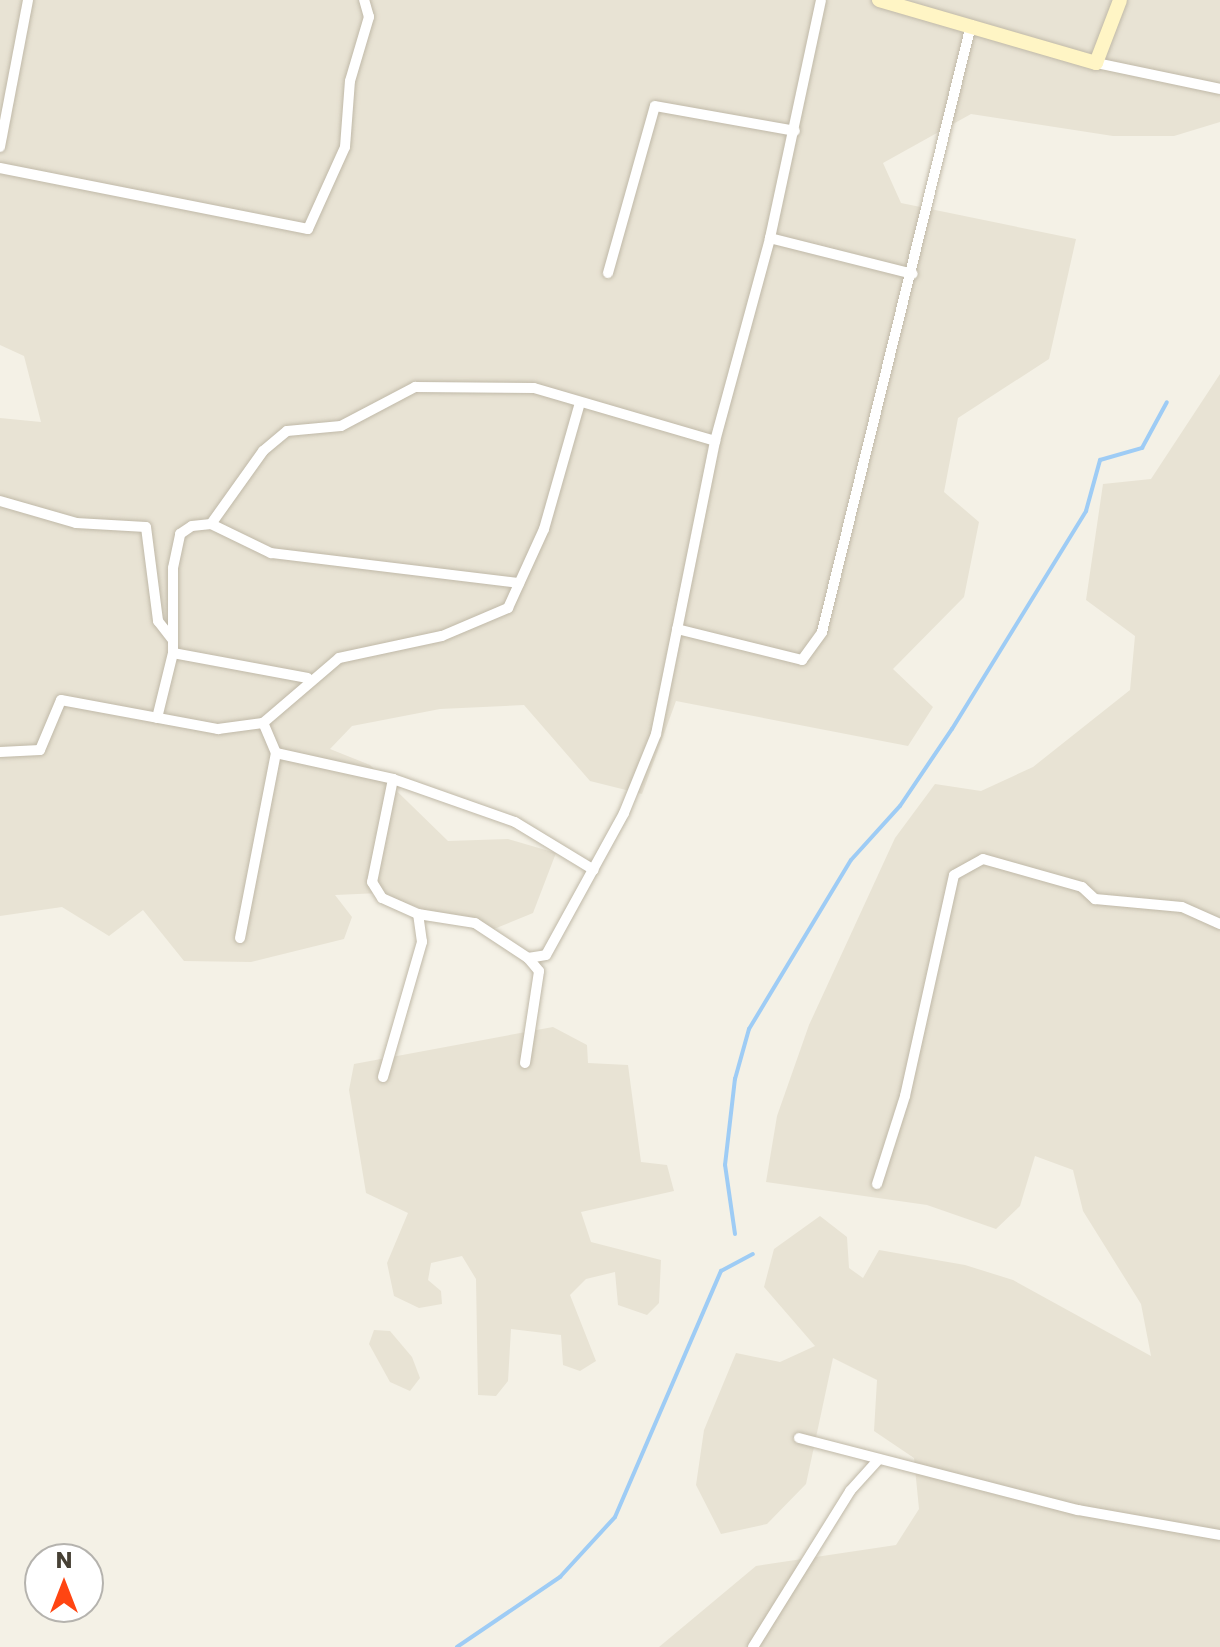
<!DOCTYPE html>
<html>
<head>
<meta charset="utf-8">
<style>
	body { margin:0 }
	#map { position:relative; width:1220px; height:1647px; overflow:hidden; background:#f4f1e6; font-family:Poppins,sans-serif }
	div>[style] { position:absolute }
	.residential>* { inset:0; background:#e8e3d4 }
	.stream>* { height:4px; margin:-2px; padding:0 2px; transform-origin:2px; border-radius:2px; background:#9eccf5 }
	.roads { filter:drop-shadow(0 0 2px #c0b9a8) drop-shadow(0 0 2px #c0b9a8) }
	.street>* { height:10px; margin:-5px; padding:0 5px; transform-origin:5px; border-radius:5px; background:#fff }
	.secondary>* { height:14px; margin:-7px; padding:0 7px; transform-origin:7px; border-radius:7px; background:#fff5c5 }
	span { translate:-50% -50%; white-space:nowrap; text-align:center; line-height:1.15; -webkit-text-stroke:6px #fff; paint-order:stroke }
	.north { position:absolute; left:24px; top:1543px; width:80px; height:80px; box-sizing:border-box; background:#fff; border:2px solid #b5b3ae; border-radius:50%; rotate:0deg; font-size:22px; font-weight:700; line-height:32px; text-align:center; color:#474135 }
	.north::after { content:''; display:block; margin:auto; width:28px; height:36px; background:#ff4512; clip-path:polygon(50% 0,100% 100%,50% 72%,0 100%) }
</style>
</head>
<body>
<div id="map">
	<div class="residential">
		<div style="clip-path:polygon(0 0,1220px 0,1220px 122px,1174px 136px,1113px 136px,971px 114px,883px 163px,901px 203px,1076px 239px,1049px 359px,958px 418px,944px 492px,979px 522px,964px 597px,893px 669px,933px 707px,908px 746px,676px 701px,642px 794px,590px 781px,524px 705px,440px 709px,352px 726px,330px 749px,370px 765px,448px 841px,508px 839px,556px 853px,533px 913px,484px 933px,380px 893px,335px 895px,352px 917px,344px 939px,251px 962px,184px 961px,143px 910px,109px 936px,62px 907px,0 916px,0 418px,41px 422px,24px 356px,0 345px)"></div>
		<div style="clip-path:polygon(1220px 374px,1220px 1647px,659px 1647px,756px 1566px,896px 1545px,919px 1509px,914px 1458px,874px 1431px,877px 1380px,833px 1358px,806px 1484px,767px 1524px,721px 1534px,696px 1485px,704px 1430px,736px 1353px,780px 1362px,815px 1346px,764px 1287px,774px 1249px,820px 1216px,847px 1237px,849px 1268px,863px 1278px,879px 1250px,965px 1265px,1013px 1280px,1151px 1356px,1141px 1304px,1083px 1211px,1073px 1170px,1035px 1156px,1020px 1206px,996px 1229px,927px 1205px,766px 1182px,777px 1116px,809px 1025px,895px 838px,935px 784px,981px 791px,1033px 767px,1130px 690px,1135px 636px,1086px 600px,1103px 484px,1151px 479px)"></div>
		<div style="clip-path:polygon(553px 1027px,587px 1045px,588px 1063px,628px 1065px,641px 1162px,667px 1165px,674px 1191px,581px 1212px,591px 1242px,661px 1260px,659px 1303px,647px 1315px,618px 1305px,615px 1272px,586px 1279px,570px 1295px,596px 1361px,580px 1371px,563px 1365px,561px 1335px,511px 1329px,508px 1381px,496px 1396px,478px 1395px,476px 1279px,462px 1256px,431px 1263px,428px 1280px,441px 1291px,442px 1304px,419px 1308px,394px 1296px,387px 1263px,408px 1213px,366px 1193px,349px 1090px,354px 1064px)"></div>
		<div style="clip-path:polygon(374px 1330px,390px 1331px,412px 1357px,420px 1378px,410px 1391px,390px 1382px,369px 1344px)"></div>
	</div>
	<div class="stream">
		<div style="left:735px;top:1234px;width:70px;rotate:-98.2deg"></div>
		<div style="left:725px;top:1165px;width:87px;rotate:-83.4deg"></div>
		<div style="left:735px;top:1079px;width:52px;rotate:-74.4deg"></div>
		<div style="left:749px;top:1029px;width:197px;rotate:-58.9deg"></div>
		<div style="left:851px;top:860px;width:73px;rotate:-47.8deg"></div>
		<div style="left:900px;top:806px;width:93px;rotate:-56deg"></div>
		<div style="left:952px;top:729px;width:256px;rotate:-58.4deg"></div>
		<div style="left:1086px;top:511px;width:53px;rotate:-74.6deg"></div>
		<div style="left:1100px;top:460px;width:44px;rotate:-15.9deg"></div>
		<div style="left:1142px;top:448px;width:52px;rotate:-61.5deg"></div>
		<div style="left:457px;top:1647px;width:125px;rotate:-34.2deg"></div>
		<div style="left:560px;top:1577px;width:81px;rotate:-47.5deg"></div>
		<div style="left:615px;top:1517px;width:268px;rotate:-66.7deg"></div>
		<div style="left:721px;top:1271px;width:36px;rotate:-28deg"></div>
	</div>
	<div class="roads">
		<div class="street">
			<div style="left:1096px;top:63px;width:127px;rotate:11.8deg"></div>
			<div style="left:0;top:147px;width:150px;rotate:-79.2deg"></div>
			<div style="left:0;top:168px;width:314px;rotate:11.2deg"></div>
			<div style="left:308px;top:229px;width:90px;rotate:-65.7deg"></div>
			<div style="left:345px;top:147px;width:66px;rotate:-85.7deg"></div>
			<div style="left:350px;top:81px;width:67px;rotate:-73.5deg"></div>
			<div style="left:369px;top:17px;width:18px;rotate:-106deg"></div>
			<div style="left:770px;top:238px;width:147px;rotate:14.1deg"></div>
			<div style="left:608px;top:273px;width:173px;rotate:-74.3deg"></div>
			<div style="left:655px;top:106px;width:142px;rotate:10.1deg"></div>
			<div style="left:0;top:501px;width:79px;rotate:16.1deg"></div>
			<div style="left:76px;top:523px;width:70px;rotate:3.3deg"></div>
			<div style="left:146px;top:527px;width:95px;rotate:82.7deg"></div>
			<div style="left:158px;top:621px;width:24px;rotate:52deg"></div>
			<div style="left:211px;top:524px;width:90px;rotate:-54.5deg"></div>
			<div style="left:263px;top:451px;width:31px;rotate:-40deg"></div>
			<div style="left:287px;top:431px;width:54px;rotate:-5.3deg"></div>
			<div style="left:341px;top:426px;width:84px;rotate:-27.8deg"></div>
			<div style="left:415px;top:387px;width:119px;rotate:0.5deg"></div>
			<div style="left:534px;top:388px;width:189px;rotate:16.3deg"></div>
			<div style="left:677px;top:629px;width:129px;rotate:13.9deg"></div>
			<div style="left:802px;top:660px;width:34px;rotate:-54deg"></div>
			<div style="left:822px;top:632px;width:625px;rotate:-76.21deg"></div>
			<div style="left:173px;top:653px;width:137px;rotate:10.5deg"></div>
			<div style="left:157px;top:718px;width:67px;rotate:-76.2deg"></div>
			<div style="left:173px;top:653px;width:85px;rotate:-90deg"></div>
			<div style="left:173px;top:568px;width:35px;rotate:-78deg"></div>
			<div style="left:180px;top:534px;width:14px;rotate:-34deg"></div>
			<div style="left:192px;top:526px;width:19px;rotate:-6deg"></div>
			<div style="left:211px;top:524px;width:67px;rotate:25.8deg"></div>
			<div style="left:271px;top:553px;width:250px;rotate:6.9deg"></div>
			<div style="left:0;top:752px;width:40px;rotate:-2.9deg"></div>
			<div style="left:40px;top:750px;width:54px;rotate:-67.2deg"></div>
			<div style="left:61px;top:700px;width:160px;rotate:10.5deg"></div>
			<div style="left:218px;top:729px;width:45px;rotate:-7.6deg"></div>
			<div style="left:263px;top:723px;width:100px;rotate:-40.5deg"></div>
			<div style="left:339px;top:658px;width:105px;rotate:-12.1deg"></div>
			<div style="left:442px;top:636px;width:72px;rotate:-23deg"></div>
			<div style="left:508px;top:608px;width:87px;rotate:-65.5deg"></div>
			<div style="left:544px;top:529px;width:131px;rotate:-74.1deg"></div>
			<div style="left:276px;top:753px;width:120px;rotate:12.5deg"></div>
			<div style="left:393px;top:779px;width:129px;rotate:19.4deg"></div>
			<div style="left:515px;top:822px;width:92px;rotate:31.3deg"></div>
			<div style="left:393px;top:779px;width:105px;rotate:101.5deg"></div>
			<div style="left:372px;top:882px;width:19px;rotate:58deg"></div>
			<div style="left:382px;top:898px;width:39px;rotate:24deg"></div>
			<div style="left:418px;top:914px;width:58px;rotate:9deg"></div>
			<div style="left:475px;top:923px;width:64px;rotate:33.4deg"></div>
			<div style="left:528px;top:958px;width:18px;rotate:-9deg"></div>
			<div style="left:546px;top:955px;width:162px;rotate:-61.2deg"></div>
			<div style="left:624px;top:813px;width:85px;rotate:-67.9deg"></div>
			<div style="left:656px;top:734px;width:299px;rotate:-78.6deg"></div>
			<div style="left:715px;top:441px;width:210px;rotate:-74.8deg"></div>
			<div style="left:770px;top:238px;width:243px;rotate:-77.9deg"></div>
			<div style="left:240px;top:938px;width:188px;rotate:-79deg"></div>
			<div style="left:276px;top:753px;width:33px;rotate:-113deg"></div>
			<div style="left:525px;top:1063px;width:93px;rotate:-81.3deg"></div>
			<div style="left:539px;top:971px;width:17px;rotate:-130deg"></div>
			<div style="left:383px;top:1077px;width:141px;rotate:-73.9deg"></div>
			<div style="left:422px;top:942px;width:28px;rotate:-98deg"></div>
			<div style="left:877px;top:1184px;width:92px;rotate:-72.3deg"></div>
			<div style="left:905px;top:1096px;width:226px;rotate:-77.5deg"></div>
			<div style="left:954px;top:875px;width:33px;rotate:-29deg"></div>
			<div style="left:983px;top:859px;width:103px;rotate:15.8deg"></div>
			<div style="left:1082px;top:887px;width:18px;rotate:43deg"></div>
			<div style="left:1095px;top:899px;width:87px;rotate:5.3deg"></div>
			<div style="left:1182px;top:907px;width:42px;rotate:24.1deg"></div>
			<div style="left:799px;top:1438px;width:288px;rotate:14.5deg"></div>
			<div style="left:1078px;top:1510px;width:144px;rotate:10deg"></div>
			<div style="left:753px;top:1647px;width:184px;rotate:-58.1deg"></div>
			<div style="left:850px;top:1491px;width:43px;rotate:-47.8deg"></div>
		</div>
		<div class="secondary">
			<div style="left:879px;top:0;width:226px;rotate:16.2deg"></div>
			<div style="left:1096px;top:63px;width:67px;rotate:-69.1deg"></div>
		</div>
	</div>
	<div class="north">N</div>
</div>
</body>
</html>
